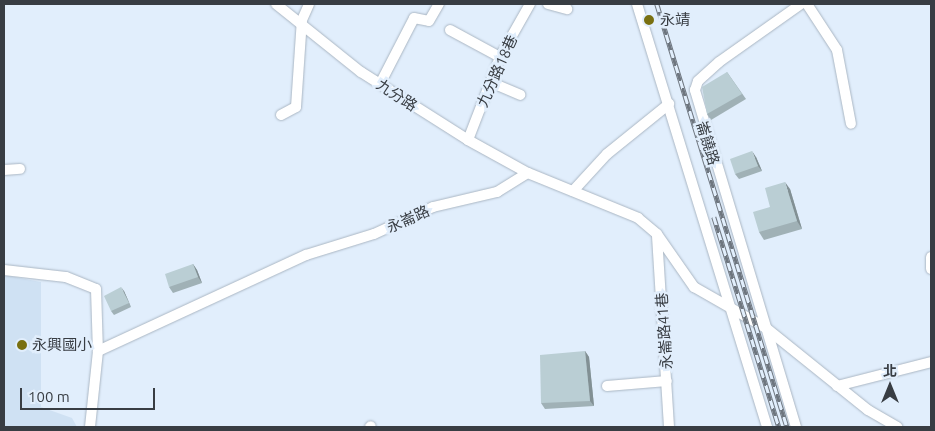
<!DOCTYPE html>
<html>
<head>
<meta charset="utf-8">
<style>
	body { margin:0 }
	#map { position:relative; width:935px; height:431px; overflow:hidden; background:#e1eefc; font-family:Ubuntu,"Noto Sans TC",sans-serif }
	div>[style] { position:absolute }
	.built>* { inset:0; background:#cfe1f3 }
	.roads { filter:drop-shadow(0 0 1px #aab6c3) drop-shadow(0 0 1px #aab6c3) }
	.minor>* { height:10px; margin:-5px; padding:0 5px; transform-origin:5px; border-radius:5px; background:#fff }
	.rail>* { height:4.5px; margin-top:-2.25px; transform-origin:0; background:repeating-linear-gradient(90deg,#e1eefc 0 8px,#6e767f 0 16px); box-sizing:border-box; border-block:1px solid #6e767f }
	.wall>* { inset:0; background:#a0b1b6 }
	.shaded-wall>* { inset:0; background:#829094 }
	.building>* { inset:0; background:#baced4 }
	.dots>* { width:14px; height:14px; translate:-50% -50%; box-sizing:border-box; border:2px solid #e1eefc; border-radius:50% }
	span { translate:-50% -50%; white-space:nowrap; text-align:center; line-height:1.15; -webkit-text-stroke:5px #e1eefc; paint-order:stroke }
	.poi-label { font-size:15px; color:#383d43 }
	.left { translate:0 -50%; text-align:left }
	.street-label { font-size:15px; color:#383d43 }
	.frame { position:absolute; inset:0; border:5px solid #383d43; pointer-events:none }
	.north { position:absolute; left:865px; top:361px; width:50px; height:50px; -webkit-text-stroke:4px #e1eefc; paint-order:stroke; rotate:0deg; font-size:14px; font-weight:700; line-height:20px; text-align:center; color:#383d43 }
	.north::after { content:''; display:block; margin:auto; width:18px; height:22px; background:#383d43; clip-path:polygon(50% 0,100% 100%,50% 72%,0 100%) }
	.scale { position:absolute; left:20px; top:388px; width:135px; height:22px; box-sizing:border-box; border:2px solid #383d43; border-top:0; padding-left:6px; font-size:15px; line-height:18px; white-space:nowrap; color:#383d43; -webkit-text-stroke:4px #e1eefc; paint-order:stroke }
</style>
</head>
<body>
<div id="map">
	<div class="built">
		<div style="clip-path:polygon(4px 275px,41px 282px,41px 407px,72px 418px,77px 427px,4px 427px)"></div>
	</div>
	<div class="roads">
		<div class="minor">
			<div style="left:276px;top:4px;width:109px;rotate:38.7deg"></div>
			<div style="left:361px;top:72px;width:127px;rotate:32.4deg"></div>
			<div style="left:468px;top:140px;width:68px;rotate:28.8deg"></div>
			<div style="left:528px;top:173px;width:119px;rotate:22.2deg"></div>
			<div style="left:638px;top:218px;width:25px;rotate:40deg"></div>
			<div style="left:657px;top:234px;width:65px;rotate:55.1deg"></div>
			<div style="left:694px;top:287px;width:83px;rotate:29.7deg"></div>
			<div style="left:766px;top:328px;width:131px;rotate:38.8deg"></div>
			<div style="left:868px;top:410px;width:34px;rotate:30deg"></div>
			<div style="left:548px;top:4px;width:20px;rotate:15deg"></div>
			<div style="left:637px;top:4px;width:443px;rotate:72.9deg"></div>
			<div style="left:807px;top:4px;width:55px;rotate:56.9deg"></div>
			<div style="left:837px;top:50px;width:75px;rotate:79.3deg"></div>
			<div style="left:450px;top:30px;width:57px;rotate:28.4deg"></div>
			<div style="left:490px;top:82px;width:33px;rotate:23deg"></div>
			<div style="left:380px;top:84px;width:74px;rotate:-62.7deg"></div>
			<div style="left:414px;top:18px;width:15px;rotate:11deg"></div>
			<div style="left:429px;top:21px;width:20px;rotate:-60deg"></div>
			<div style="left:281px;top:115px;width:17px;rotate:-28deg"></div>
			<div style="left:296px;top:107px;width:87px;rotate:-86.1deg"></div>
			<div style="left:302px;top:20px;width:17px;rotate:-66deg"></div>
			<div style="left:468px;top:140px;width:89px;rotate:-68.9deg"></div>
			<div style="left:500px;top:57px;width:61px;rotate:-60.5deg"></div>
			<div style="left:4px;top:170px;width:16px;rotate:-4deg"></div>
			<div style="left:573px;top:191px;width:50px;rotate:-47.4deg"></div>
			<div style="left:607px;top:154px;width:80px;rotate:-38.9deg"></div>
			<div style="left:657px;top:236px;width:191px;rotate:86.4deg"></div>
			<div style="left:931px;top:257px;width:12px;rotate:90deg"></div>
			<div style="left:4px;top:270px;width:62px;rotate:6.4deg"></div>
			<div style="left:66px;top:277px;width:32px;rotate:22deg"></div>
			<div style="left:96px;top:289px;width:62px;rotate:88.2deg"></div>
			<div style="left:607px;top:386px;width:60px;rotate:-4.8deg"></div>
			<div style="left:837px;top:386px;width:97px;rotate:-14.3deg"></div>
			<div style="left:90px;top:427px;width:76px;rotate:-84deg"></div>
			<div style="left:98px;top:351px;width:229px;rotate:-24.8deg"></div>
			<div style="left:306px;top:255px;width:71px;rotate:-17.2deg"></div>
			<div style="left:374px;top:234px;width:65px;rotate:-24.6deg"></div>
			<div style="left:433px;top:207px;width:66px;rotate:-13.2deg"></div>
			<div style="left:497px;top:192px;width:36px;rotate:-32deg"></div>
			<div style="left:370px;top:427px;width:1px;rotate:-45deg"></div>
			<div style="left:796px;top:427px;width:352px;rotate:-106.7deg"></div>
			<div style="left:695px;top:90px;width:9px;rotate:-72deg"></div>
			<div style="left:698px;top:81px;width:28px;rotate:-42deg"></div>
			<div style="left:719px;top:62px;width:100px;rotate:-35.3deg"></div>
		</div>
	</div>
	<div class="rail">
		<div style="left:657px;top:4px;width:443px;rotate:72.9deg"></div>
		<div style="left:714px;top:217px;width:220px;rotate:72.8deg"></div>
	</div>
	<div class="wall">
		<div style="clip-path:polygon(727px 72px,746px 99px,711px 120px,707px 114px)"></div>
		<div style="clip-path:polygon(756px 157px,762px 171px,739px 179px,735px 174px)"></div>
		<div style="clip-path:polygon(790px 189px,802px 229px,764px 240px,759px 232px,770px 207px)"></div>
		<div style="clip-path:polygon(193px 264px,197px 270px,202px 283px,173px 293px,169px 287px)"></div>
		<div style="clip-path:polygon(124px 291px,131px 307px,114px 315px,111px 311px)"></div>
		<div style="clip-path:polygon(585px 351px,589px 357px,594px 406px,545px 409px,541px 403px)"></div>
	</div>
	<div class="shaded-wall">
		<div style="clip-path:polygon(752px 151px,756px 157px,762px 171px,758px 166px)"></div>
		<div style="clip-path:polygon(785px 182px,790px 189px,802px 229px,797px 221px)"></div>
		<div style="clip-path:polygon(193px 264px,197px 270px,202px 283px,198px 277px)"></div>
		<div style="clip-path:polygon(121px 287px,124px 291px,131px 307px)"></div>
		<div style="clip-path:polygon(585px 351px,589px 357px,594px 406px,590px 401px)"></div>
	</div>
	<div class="building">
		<div style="clip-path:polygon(727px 72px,742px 94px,707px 114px,702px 87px)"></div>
		<div style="clip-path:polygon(752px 151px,758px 166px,735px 174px,730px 159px)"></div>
		<div style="clip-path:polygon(785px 182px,797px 221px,759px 232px,753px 212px,770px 207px,765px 188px)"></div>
		<div style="clip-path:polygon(193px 264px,198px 277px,169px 287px,165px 274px)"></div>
		<div style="clip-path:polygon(121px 287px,129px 303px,111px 311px,104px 296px)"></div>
		<div style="clip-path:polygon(585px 351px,590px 401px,541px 403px,540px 355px)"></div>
	</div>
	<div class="dots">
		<div style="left:649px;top:20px;background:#797011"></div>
		<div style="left:22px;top:345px;background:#797011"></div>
	</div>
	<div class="poi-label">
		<span class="left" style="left:660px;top:20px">永靖</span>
		<span class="left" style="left:32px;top:345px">永興國小</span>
	</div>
	<div class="street-label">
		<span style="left:497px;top:71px;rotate:-66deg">九分路18巷</span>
		<span style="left:397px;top:95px;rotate:33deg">九分路</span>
		<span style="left:708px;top:143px;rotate:73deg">崙饒路</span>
		<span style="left:408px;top:219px;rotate:-24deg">永崙路</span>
		<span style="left:664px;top:331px;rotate:-94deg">永崙路41巷</span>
	</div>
	<div class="frame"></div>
	<div class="north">北</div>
	<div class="scale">100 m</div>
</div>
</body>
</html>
